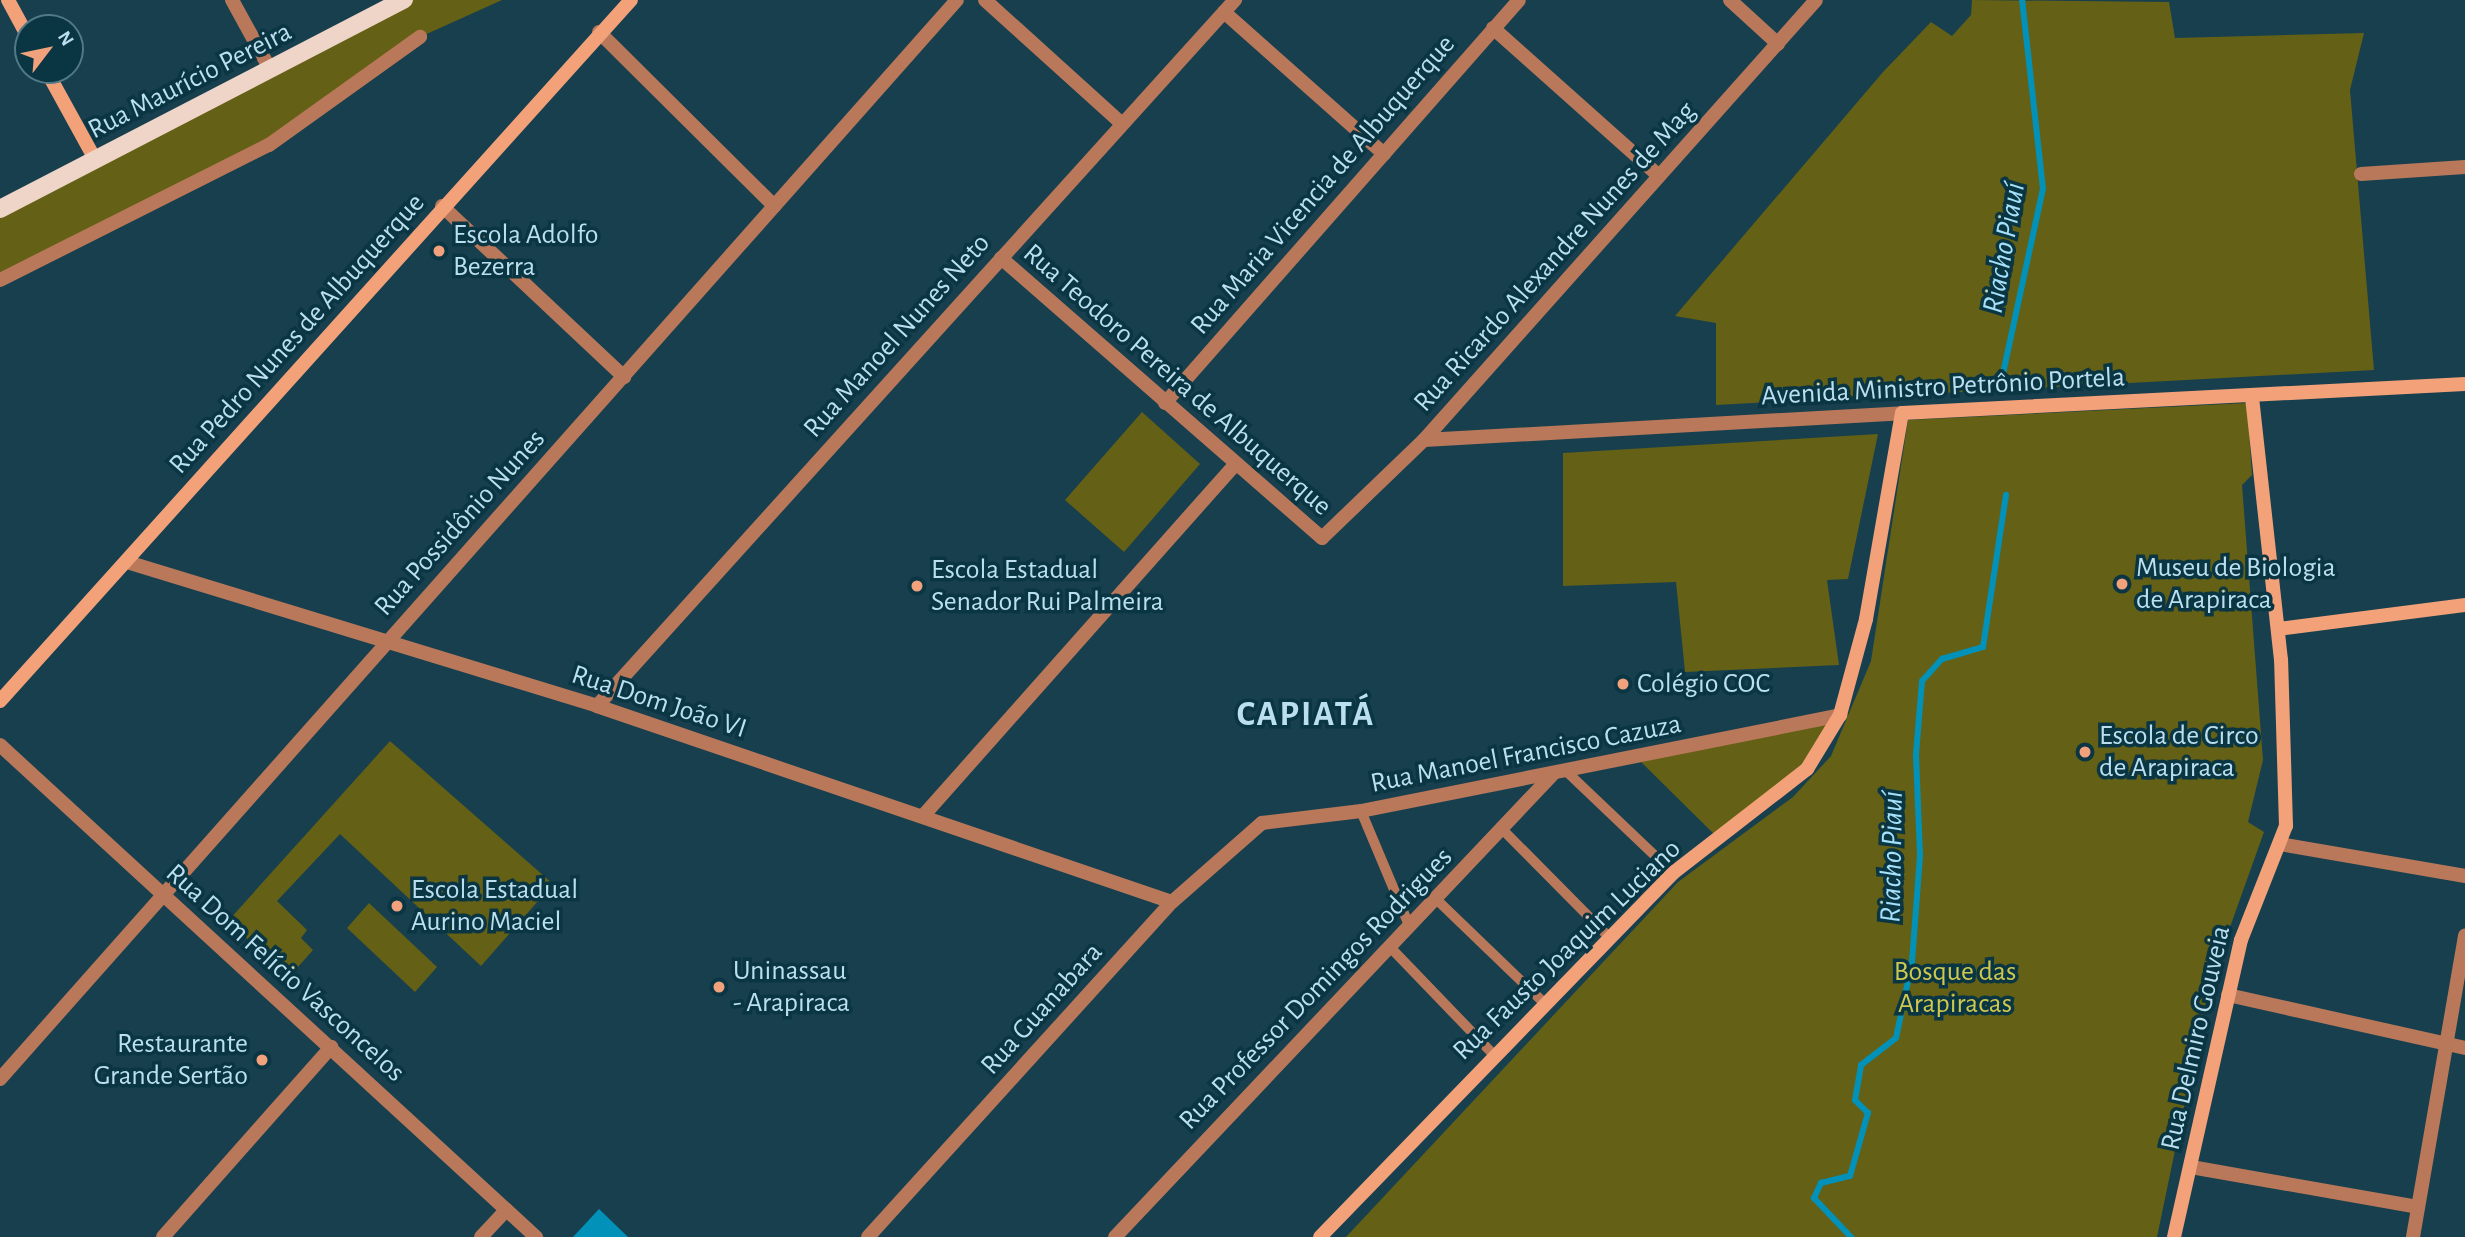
<!DOCTYPE html>
<html>
<head>
<meta charset="utf-8">
<style>
	body { margin:0 }
	#map { position:relative; width:2465px; height:1237px; overflow:hidden; background:#173f4e; font-family:"Alegreya Sans",sans-serif }
	div>[style] { position:absolute }
	.green>* { inset:0; background:#646015 }
	.water>* { inset:0; background:#0291b9 }
	.stream>* { height:6px; margin:-3px; padding:0 3px; transform-origin:3px; border-radius:3px; background:#0291b9 }
	.lane>* { height:10px; margin:-5px; padding:0 5px; transform-origin:5px; border-radius:5px; background:#b97859 }
	.street>* { height:14px; margin:-7px; padding:0 7px; transform-origin:7px; border-radius:7px; background:#b97859 }
	.secondary>* { height:14px; margin:-7px; padding:0 7px; transform-origin:7px; border-radius:7px; background:#f3a179 }
	.primary>* { height:18px; margin:-9px; padding:0 9px; transform-origin:9px; border-radius:9px; background:#efd4c8 }
	.dots>* { width:19px; height:19px; translate:-50% -50%; box-sizing:border-box; border:4px solid #0a3543; border-radius:50% }
	span { translate:-50% -50%; white-space:nowrap; text-align:center; line-height:1.15; -webkit-text-stroke:7px #0a3543; paint-order:stroke }
	.street-label { font-size:28px; color:#bbdfef }
	.poi-label { font-size:28px; color:#bbdfef }
	.left { translate:0 -50%; text-align:left }
	.right { translate:-100% -50%; text-align:right }
	.park-label { font-size:28px; color:#cfc84f }
	.water-label { font-size:30px; color:#a5e1fa; font-style:italic }
	.district-label { font-size:35px; color:#bbdfef; font-weight:700; letter-spacing:2px }
	.north { position:absolute; left:14px; top:14px; width:70px; height:70px; box-sizing:border-box; background:#0a3543; border:2px solid #517988; border-radius:50%; rotate:58deg; font-size:19px; font-weight:700; line-height:28px; text-align:center; color:#bbdfef }
	.north::after { content:''; display:block; margin:auto; width:24px; height:32px; background:#f1a17b; clip-path:polygon(50% 0,100% 100%,50% 72%,0 100%) }
</style>
</head>
<body>
<div id="map">
	<div class="green">
		<div style="clip-path:polygon(404px 0,502px 0,420px 37px,269px 145px,0 280px,0 209px)"></div>
		<div style="clip-path:polygon(1972px 0,2169px 2px,2175px 38px,2364px 33px,2350px 90px,2374px 370px,1716px 405px,1716px 323px,1675px 316px,1883px 72px,1931px 22px,1952px 36px,1971px 15px)"></div>
		<div style="clip-path:polygon(2247px 403px,2252px 475px,2242px 485px,2263px 760px,2248px 822px,2264px 832px,2210px 983px,2157px 1237px,1346px 1237px,1678px 882px,1793px 797px,1831px 756px,1871px 661px,1908px 420px)"></div>
		<div style="clip-path:polygon(1142px 412px,1200px 464px,1124px 552px,1065px 500px)"></div>
		<div style="clip-path:polygon(1878px 434px,1848px 579px,1827px 580px,1839px 665px,1685px 672px,1676px 582px,1563px 586px,1563px 453px)"></div>
		<div style="clip-path:polygon(1840px 715px,1807px 769px,1719px 839px,1637px 758px)"></div>
		<div style="clip-path:polygon(390px 741px,553px 884px,481px 966px,340px 834px,277px 901px,307px 930px,301px 938px,313px 950px,289px 977px,228px 921px)"></div>
		<div style="clip-path:polygon(369px 903px,437px 967px,415px 992px,347px 928px)"></div>
	</div>
	<div class="water">
		<div style="clip-path:polygon(599px 1209px,628px 1237px,573px 1237px)"></div>
	</div>
	<div class="stream">
		<div style="left:2002px;top:378px;width:193px;rotate:-77.8deg"></div>
		<div style="left:2043px;top:189px;width:190px;rotate:-96.3deg"></div>
		<div style="left:1851px;top:1237px;width:54px;rotate:-133.5deg"></div>
		<div style="left:1814px;top:1198px;width:17px;rotate:-65deg"></div>
		<div style="left:1821px;top:1183px;width:30px;rotate:-14deg"></div>
		<div style="left:1850px;top:1176px;width:66px;rotate:-74.1deg"></div>
		<div style="left:1868px;top:1113px;width:18px;rotate:-135deg"></div>
		<div style="left:1855px;top:1100px;width:36px;rotate:-80deg"></div>
		<div style="left:1861px;top:1065px;width:44px;rotate:-37.6deg"></div>
		<div style="left:1896px;top:1038px;width:78px;rotate:-78.1deg"></div>
		<div style="left:1912px;top:962px;width:107px;rotate:-85.7deg"></div>
		<div style="left:1920px;top:855px;width:101px;rotate:-92.3deg"></div>
		<div style="left:1916px;top:754px;width:73px;rotate:-85.3deg"></div>
		<div style="left:1922px;top:681px;width:30px;rotate:-48deg"></div>
		<div style="left:1942px;top:659px;width:43px;rotate:-16.3deg"></div>
		<div style="left:1983px;top:647px;width:154px;rotate:-81.4deg"></div>
	</div>
	<div class="lane">
		<div style="left:1567px;top:772px;width:146px;rotate:43.6deg"></div>
		<div style="left:1361px;top:811px;width:121px;rotate:67.2deg"></div>
		<div style="left:1502px;top:829px;width:152px;rotate:45.3deg"></div>
		<div style="left:1435px;top:898px;width:151px;rotate:43.9deg"></div>
		<div style="left:1389px;top:946px;width:150px;rotate:46.1deg"></div>
	</div>
	<div class="street">
		<div style="left:232px;top:0;width:79px;rotate:61.2deg"></div>
		<div style="left:985px;top:0;width:181px;rotate:42.1deg"></div>
		<div style="left:1730px;top:0;width:65px;rotate:42.5deg"></div>
		<div style="left:1224px;top:12px;width:214px;rotate:41.6deg"></div>
		<div style="left:1493px;top:28px;width:222px;rotate:41.7deg"></div>
		<div style="left:599px;top:32px;width:247px;rotate:44.8deg"></div>
		<div style="left:2361px;top:174px;width:104px;rotate:-3.9deg"></div>
		<div style="left:442px;top:206px;width:250px;rotate:43.2deg"></div>
		<div style="left:1001px;top:258px;width:426px;rotate:41.1deg"></div>
		<div style="left:1322px;top:538px;width:141px;rotate:-43.9deg"></div>
		<div style="left:1424px;top:440px;width:589px;rotate:-48.3deg"></div>
		<div style="left:0;top:280px;width:301px;rotate:-26.7deg"></div>
		<div style="left:269px;top:145px;width:186px;rotate:-35.6deg"></div>
		<div style="left:1165px;top:403px;width:536px;rotate:-48.7deg"></div>
		<div style="left:1424px;top:440px;width:479px;rotate:-3.2deg"></div>
		<div style="left:127px;top:562px;width:492px;rotate:17deg"></div>
		<div style="left:597px;top:706px;width:607px;rotate:18.82deg"></div>
		<div style="left:597px;top:706px;width:952px;rotate:-47.9deg"></div>
		<div style="left:0;top:745px;width:728px;rotate:42.55deg"></div>
		<div style="left:923px;top:816px;width:470px;rotate:-48.4deg"></div>
		<div style="left:2280px;top:844px;width:188px;rotate:9.8deg"></div>
		<div style="left:2228px;top:995px;width:243px;rotate:12.6deg"></div>
		<div style="left:0;top:1079px;width:1442px;rotate:-48.43deg"></div>
		<div style="left:2191px;top:1167px;width:230px;rotate:10deg"></div>
		<div style="left:163px;top:1237px;width:254px;rotate:-48.5deg"></div>
		<div style="left:481px;top:1237px;width:37px;rotate:-47deg"></div>
		<div style="left:868px;top:1237px;width:452px;rotate:-47.8deg"></div>
		<div style="left:1172px;top:902px;width:120px;rotate:-41.3deg"></div>
		<div style="left:1262px;top:823px;width:100px;rotate:-6.9deg"></div>
		<div style="left:1361px;top:811px;width:489px;rotate:-11.3deg"></div>
		<div style="left:1115px;top:1237px;width:636px;rotate:-46.59deg"></div>
		<div style="left:2413px;top:1237px;width:306px;rotate:-80.2deg"></div>
	</div>
	<div class="secondary">
		<div style="left:8px;top:0;width:42px;rotate:61.6deg"></div>
		<div style="left:46px;top:70px;width:102px;rotate:61.2deg"></div>
		<div style="left:2278px;top:629px;width:189px;rotate:-7.3deg"></div>
		<div style="left:0;top:701px;width:943px;rotate:-48.01deg"></div>
		<div style="left:1320px;top:1237px;width:507px;rotate:-45.88deg"></div>
		<div style="left:1673px;top:873px;width:170px;rotate:-37.8deg"></div>
		<div style="left:1807px;top:769px;width:63px;rotate:-58.6deg"></div>
		<div style="left:1840px;top:715px;width:99px;rotate:-74.8deg"></div>
		<div style="left:1866px;top:619px;width:209px;rotate:-80.1deg"></div>
		<div style="left:1902px;top:413px;width:564px;rotate:-2.95deg"></div>
		<div style="left:2174px;top:1237px;width:304px;rotate:-77.3deg"></div>
		<div style="left:2241px;top:940px;width:123px;rotate:-68.5deg"></div>
		<div style="left:2286px;top:826px;width:166px;rotate:-91.7deg"></div>
		<div style="left:2281px;top:660px;width:266px;rotate:-96.3deg"></div>
	</div>
	<div class="primary">
		<div style="left:0;top:209px;width:455px;rotate:-27.4deg"></div>
	</div>
	<div class="dots">
		<div style="left:439px;top:251px;background:#f1a17b"></div>
		<div style="left:2122px;top:584px;background:#f1a17b"></div>
		<div style="left:917px;top:586px;background:#f1a17b"></div>
		<div style="left:1623px;top:684px;background:#f1a17b"></div>
		<div style="left:2085px;top:752px;background:#f1a17b"></div>
		<div style="left:397px;top:906px;background:#f1a17b"></div>
		<div style="left:719px;top:987px;background:#f1a17b"></div>
		<div style="left:262px;top:1060px;background:#f1a17b"></div>
	</div>
	<div class="street-label">
		<span style="left:190px;top:81px;rotate:-27deg">Rua Maurício Pereira</span>
		<span style="left:1323px;top:185px;rotate:-49deg">Rua Maria Vicencia de Albuquerque</span>
		<span style="left:1555px;top:257px;rotate:-48deg">Rua Ricardo Alexandre Nunes de Mag</span>
		<span style="left:297px;top:334px;rotate:-48deg">Rua Pedro Nunes de Albuquerque</span>
		<span style="left:897px;top:336px;rotate:-48deg">Rua Manoel Nunes Neto</span>
		<span style="left:1177px;top:380px;rotate:41deg">Rua Teodoro Pereira de Albuquerque</span>
		<span style="left:1943px;top:387px;rotate:-3deg">Avenida Ministro Petrônio Portela</span>
		<span style="left:460px;top:523px;rotate:-48deg">Rua Possidônio Nunes</span>
		<span style="left:659px;top:702px;rotate:18deg">Rua Dom João VI</span>
		<span style="left:1526px;top:754px;rotate:-11deg">Rua Manoel Francisco Cazuza</span>
		<span style="left:1567px;top:950px;rotate:-44deg">Rua Fausto Joaquim Luciano</span>
		<span style="left:285px;top:973px;rotate:42deg">Rua Dom Felício Vasconcelos</span>
		<span style="left:1316px;top:989px;rotate:-46deg">Rua Professor Domingos Rodrigues</span>
		<span style="left:1042px;top:1009px;rotate:-48deg">Rua Guanabara</span>
		<span style="left:2196px;top:1038px;rotate:-77deg">Rua Delmiro Gouveia</span>
	</div>
	<div class="poi-label">
		<span class="left" style="left:453px;top:251px">Escola Adolfo<br>Bezerra</span>
		<span class="left" style="left:2136px;top:584px">Museu de Biologia<br>de Arapiraca</span>
		<span class="left" style="left:931px;top:586px">Escola Estadual<br>Senador Rui Palmeira</span>
		<span class="left" style="left:1637px;top:684px">Colégio COC</span>
		<span class="left" style="left:2099px;top:752px">Escola de Circo<br>de Arapiraca</span>
		<span class="left" style="left:411px;top:906px">Escola Estadual<br>Aurino Maciel</span>
		<span class="left" style="left:733px;top:987px">Uninassau<br>- Arapiraca</span>
		<span class="right" style="left:248px;top:1060px">Restaurante<br>Grande Sertão</span>
	</div>
	<div class="park-label">
		<span style="left:1955px;top:988px">Bosque das<br>Arapiracas</span>
	</div>
	<div class="water-label">
		<span style="left:2004px;top:248px;rotate:-80deg">Riacho Piauí</span>
		<span style="left:1892px;top:857px;rotate:-89deg">Riacho Piauí</span>
	</div>
	<div class="district-label">
		<span style="left:1306px;top:715px">CAPIATÁ</span>
	</div>
	<div class="north">N</div>
</div>
</body>
</html>
